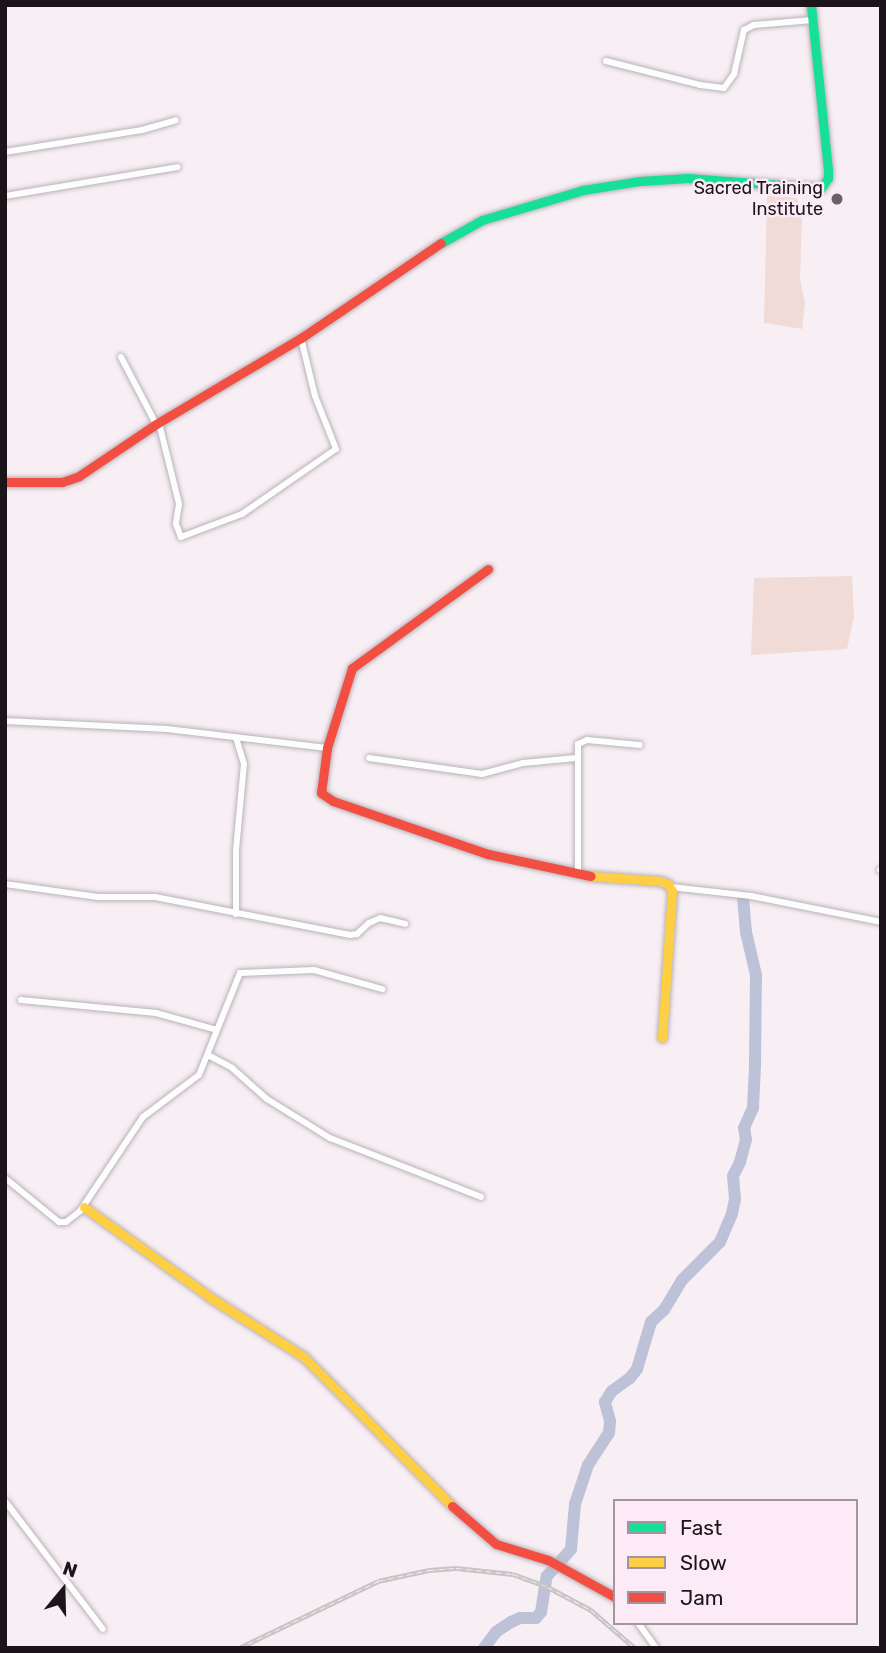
<!DOCTYPE html>
<html>
<head>
<meta charset="utf-8">
<style>
	body { margin:0 }
	#map { position:relative; width:886px; height:1653px; overflow:hidden; background:#f8eff5; font-family:Rubik,sans-serif }
	div>[style] { position:absolute }
	.green>* { inset:0; background:#f0dbd6 }
	.river>* { height:12px; margin:-6px; padding:0 6px; transform-origin:6px; border-radius:6px; background:#bec2d8 }
	.roads { filter:drop-shadow(0 0 2px #b9b2b7) drop-shadow(0 0 2px #b9b2b7) }
	.street>* { height:6px; margin:-3px; padding:0 3px; transform-origin:3px; border-radius:3px; background:#fefdfe }
	.fast>* { height:9px; margin:-4.5px; padding:0 4.5px; transform-origin:4.5px; border-radius:4.5px; background:#16e098 }
	.slow>* { height:9px; margin:-4.5px; padding:0 4.5px; transform-origin:4.5px; border-radius:4.5px; background:#ffcf43 }
	.jam>* { height:9px; margin:-4.5px; padding:0 4.5px; transform-origin:4.5px; border-radius:4.5px; background:#f24e42 }
	.rail>* { height:4.5px; margin-top:-2.25px; transform-origin:0; background:repeating-linear-gradient(90deg,#fcebf6 0 5px,#c7c4c6 0 10px); box-sizing:border-box; border-block:2px solid #c7c4c6 }
	.dots>* { width:19px; height:19px; translate:-50% -50%; box-sizing:border-box; border:4px solid #fcebf6; border-radius:50% }
	span { translate:-50% -50%; white-space:nowrap; text-align:center; line-height:1.15; -webkit-text-stroke:5px #fcebf6; paint-order:stroke }
	.poi-label { font-size:18px; color:#1b1519 }
	.right { translate:-100% -50%; text-align:right }
	.frame { position:absolute; inset:0; border:7px solid #1b1519; pointer-events:none }
	.legend { position:absolute; left:613px; top:1499px; width:245px; height:126px; box-sizing:border-box; background:#fcebf6; border:2px solid #a2959e; margin:0; padding:9px 12px; list-style:none; font-size:21px; color:#1b1519 }
	.legend li { display:flex; align-items:center; gap:14px; height:35px }
	.legend b { width:35px; border:2px solid #a2959e }
	.north { position:absolute; left:28px; top:1555px; width:70px; height:70px; -webkit-text-stroke:5px #fcebf6; paint-order:stroke; rotate:19deg; font-size:19px; font-weight:700; line-height:28px; text-align:center; color:#1b1519 }
	.north::after { content:''; display:block; margin:auto; width:24px; height:32px; background:#1b1519; clip-path:polygon(50% 0,100% 100%,50% 72%,0 100%) }
</style>
</head>
<body>
<div id="map">
	<div class="green">
		<div style="clip-path:polygon(767px 196px,797px 198px,802px 215px,800px 279px,805px 303px,802px 329px,764px 323px)"></div>
		<div style="clip-path:polygon(852px 576px,854px 616px,847px 649px,751px 655px,754px 578px)"></div>
	</div>
	<div class="river">
		<div style="left:484px;top:1648px;width:20px;rotate:-53deg"></div>
		<div style="left:496px;top:1632px;width:18px;rotate:-34deg"></div>
		<div style="left:511px;top:1622px;width:10px;rotate:-24deg"></div>
		<div style="left:520px;top:1618px;width:16px"></div>
		<div style="left:536px;top:1618px;width:8px;rotate:-50deg"></div>
		<div style="left:541px;top:1612px;width:36px;rotate:-81deg"></div>
		<div style="left:547px;top:1576px;width:36px;rotate:-48deg"></div>
		<div style="left:571px;top:1549px;width:45px;rotate:-84.9deg"></div>
		<div style="left:575px;top:1504px;width:41px;rotate:-71.6deg"></div>
		<div style="left:588px;top:1465px;width:38px;rotate:-57deg"></div>
		<div style="left:609px;top:1433px;width:12px;rotate:-85deg"></div>
		<div style="left:610px;top:1421px;width:20px;rotate:-105deg"></div>
		<div style="left:605px;top:1402px;width:13px;rotate:-58deg"></div>
		<div style="left:612px;top:1391px;width:22px;rotate:-36deg"></div>
		<div style="left:630px;top:1378px;width:11px;rotate:-52deg"></div>
		<div style="left:637px;top:1369px;width:49px;rotate:-73.4deg"></div>
		<div style="left:651px;top:1322px;width:18px;rotate:-43deg"></div>
		<div style="left:664px;top:1310px;width:35px;rotate:-59deg"></div>
		<div style="left:682px;top:1280px;width:54px;rotate:-45deg"></div>
		<div style="left:720px;top:1242px;width:30px;rotate:-67deg"></div>
		<div style="left:732px;top:1214px;width:15px;rotate:-79deg"></div>
		<div style="left:735px;top:1199px;width:23px;rotate:-95deg"></div>
		<div style="left:733px;top:1176px;width:16px;rotate:-63deg"></div>
		<div style="left:740px;top:1162px;width:23px;rotate:-75deg"></div>
		<div style="left:746px;top:1140px;width:12px;rotate:-99deg"></div>
		<div style="left:744px;top:1128px;width:22px;rotate:-66deg"></div>
		<div style="left:753px;top:1108px;width:42px;rotate:-87.3deg"></div>
		<div style="left:755px;top:1066px;width:91px;rotate:-89.4deg"></div>
		<div style="left:756px;top:975px;width:44px;rotate:-103.1deg"></div>
		<div style="left:746px;top:932px;width:34px;rotate:-95deg"></div>
	</div>
	<div class="roads">
		<div class="street">
			<div style="left:606px;top:61px;width:97px;rotate:14.3deg"></div>
			<div style="left:700px;top:85px;width:24px;rotate:7deg"></div>
			<div style="left:724px;top:88px;width:17px;rotate:-54deg"></div>
			<div style="left:734px;top:74px;width:45px;rotate:-77.2deg"></div>
			<div style="left:744px;top:30px;width:11px;rotate:-27deg"></div>
			<div style="left:754px;top:25px;width:59px;rotate:-4.8deg"></div>
			<div style="left:5px;top:152px;width:139px;rotate:-9.1deg"></div>
			<div style="left:142px;top:130px;width:35px;rotate:-16deg"></div>
			<div style="left:5px;top:196px;width:175px;rotate:-9.5deg"></div>
			<div style="left:121px;top:357px;width:76px;rotate:62.4deg"></div>
			<div style="left:159px;top:423px;width:83px;rotate:76.1deg"></div>
			<div style="left:179px;top:504px;width:20px;rotate:99deg"></div>
			<div style="left:176px;top:524px;width:14px;rotate:69deg"></div>
			<div style="left:181px;top:537px;width:65px;rotate:-20.7deg"></div>
			<div style="left:242px;top:514px;width:114px;rotate:-34.7deg"></div>
			<div style="left:336px;top:449px;width:57px;rotate:-111.6deg"></div>
			<div style="left:315px;top:396px;width:60px;rotate:-103.6deg"></div>
			<div style="left:5px;top:721px;width:162px;rotate:2.8deg"></div>
			<div style="left:167px;top:729px;width:161px;rotate:6.8deg"></div>
			<div style="left:369px;top:758px;width:114px;rotate:8.1deg"></div>
			<div style="left:482px;top:774px;width:42px;rotate:-15deg"></div>
			<div style="left:523px;top:763px;width:53px;rotate:-5.4deg"></div>
			<div style="left:880px;top:870px;width:1px"></div>
			<div style="left:578px;top:873px;width:129px;rotate:-90deg"></div>
			<div style="left:578px;top:744px;width:10px;rotate:-24deg"></div>
			<div style="left:587px;top:740px;width:53px;rotate:5.4deg"></div>
			<div style="left:5px;top:884px;width:94px;rotate:8deg"></div>
			<div style="left:98px;top:897px;width:57px"></div>
			<div style="left:155px;top:897px;width:199px;rotate:11deg"></div>
			<div style="left:350px;top:935px;width:7px;rotate:-8deg"></div>
			<div style="left:357px;top:934px;width:16px;rotate:-43deg"></div>
			<div style="left:369px;top:923px;width:12px;rotate:-24deg"></div>
			<div style="left:380px;top:918px;width:26px;rotate:13deg"></div>
			<div style="left:671px;top:887px;width:81px;rotate:6.4deg"></div>
			<div style="left:751px;top:896px;width:133px;rotate:11.3deg"></div>
			<div style="left:236px;top:914px;width:64px;rotate:-90deg"></div>
			<div style="left:236px;top:850px;width:86px;rotate:-84.7deg"></div>
			<div style="left:244px;top:764px;width:28px;rotate:-107deg"></div>
			<div style="left:21px;top:1000px;width:136px;rotate:5.5deg"></div>
			<div style="left:156px;top:1013px;width:63px;rotate:15.6deg"></div>
			<div style="left:208px;top:1055px;width:27px;rotate:28deg"></div>
			<div style="left:232px;top:1068px;width:47px;rotate:41.5deg"></div>
			<div style="left:267px;top:1099px;width:74px;rotate:31.8deg"></div>
			<div style="left:330px;top:1138px;width:162px;rotate:21.3deg"></div>
			<div style="left:5px;top:1178px;width:70px;rotate:39.2deg"></div>
			<div style="left:59px;top:1222px;width:7px"></div>
			<div style="left:66px;top:1222px;width:18px;rotate:-38deg"></div>
			<div style="left:80px;top:1211px;width:113px;rotate:-56.2deg"></div>
			<div style="left:143px;top:1117px;width:70px;rotate:-36.9deg"></div>
			<div style="left:199px;top:1075px;width:110px;rotate:-68.1deg"></div>
			<div style="left:240px;top:973px;width:74px;rotate:-2.3deg"></div>
			<div style="left:314px;top:970px;width:71px;rotate:15.6deg"></div>
			<div style="left:5px;top:1501px;width:161px;rotate:52.6deg"></div>
			<div style="left:638px;top:1623px;width:31px;rotate:54deg"></div>
		</div>
		<div class="fast">
			<div style="left:441px;top:243px;width:47px;rotate:-29.3deg"></div>
			<div style="left:482px;top:220px;width:105px;rotate:-16.5deg"></div>
			<div style="left:583px;top:190px;width:58px;rotate:-9deg"></div>
			<div style="left:640px;top:181px;width:48px;rotate:-3.6deg"></div>
			<div style="left:688px;top:178px;width:133px;rotate:4.3deg"></div>
			<div style="left:821px;top:188px;width:12px;rotate:-55deg"></div>
			<div style="left:828px;top:178px;width:8px;rotate:-90deg"></div>
			<div style="left:828px;top:170px;width:166px;rotate:-95.9deg"></div>
		</div>
		<div class="slow">
			<div style="left:591px;top:876px;width:69px;rotate:4.1deg"></div>
			<div style="left:660px;top:881px;width:9px;rotate:21deg"></div>
			<div style="left:668px;top:884px;width:8px;rotate:60deg"></div>
			<div style="left:672px;top:891px;width:147px;rotate:93.9deg"></div>
			<div style="left:84px;top:1207px;width:156px;rotate:35.6deg"></div>
			<div style="left:211px;top:1298px;width:110px;rotate:32.4deg"></div>
			<div style="left:304px;top:1357px;width:210px;rotate:45.2deg"></div>
		</div>
		<div class="jam">
			<div style="left:5px;top:482px;width:57px"></div>
			<div style="left:62px;top:482px;width:18px;rotate:-19deg"></div>
			<div style="left:79px;top:476px;width:93px;rotate:-34deg"></div>
			<div style="left:156px;top:424px;width:169px;rotate:-30.7deg"></div>
			<div style="left:301px;top:338px;width:169px;rotate:-34.2deg"></div>
			<div style="left:488px;top:569px;width:168px;rotate:143.9deg"></div>
			<div style="left:352px;top:668px;width:84px;rotate:107.4deg"></div>
			<div style="left:327px;top:748px;width:45px;rotate:97.6deg"></div>
			<div style="left:321px;top:793px;width:14px;rotate:34deg"></div>
			<div style="left:333px;top:801px;width:164px;rotate:18.9deg"></div>
			<div style="left:488px;top:854px;width:105px;rotate:12.1deg"></div>
			<div style="left:452px;top:1506px;width:58px;rotate:40.8deg"></div>
			<div style="left:496px;top:1544px;width:54px;rotate:17.1deg"></div>
			<div style="left:548px;top:1560px;width:77px;rotate:28.9deg"></div>
		</div>
	</div>
	<div class="rail">
		<div style="left:239px;top:1648px;width:154px;rotate:-25.7deg"></div>
		<div style="left:378px;top:1581px;width:52px;rotate:-12.2deg"></div>
		<div style="left:429px;top:1570px;width:27px;rotate:-4deg"></div>
		<div style="left:456px;top:1568px;width:57px;rotate:6deg"></div>
		<div style="left:513px;top:1574px;width:37px;rotate:20deg"></div>
		<div style="left:548px;top:1587px;width:49px;rotate:28.1deg"></div>
		<div style="left:591px;top:1610px;width:58px;rotate:40.8deg"></div>
	</div>
	<div class="dots">
		<div style="left:837px;top:199px;background:#686166"></div>
	</div>
	<div class="poi-label">
		<span class="right" style="left:823px;top:199px">Sacred Training<br>Institute</span>
	</div>
	<div class="frame"></div>
	<ul class="legend">
	<li><b style="height:9px;background:#16e098"></b>Fast</li>
	<li><b style="height:9px;background:#ffcf43"></b>Slow</li>
	<li><b style="height:9px;background:#f24e42"></b>Jam</li>
	</ul>
	<div class="north">N</div>
</div>
</body>
</html>
